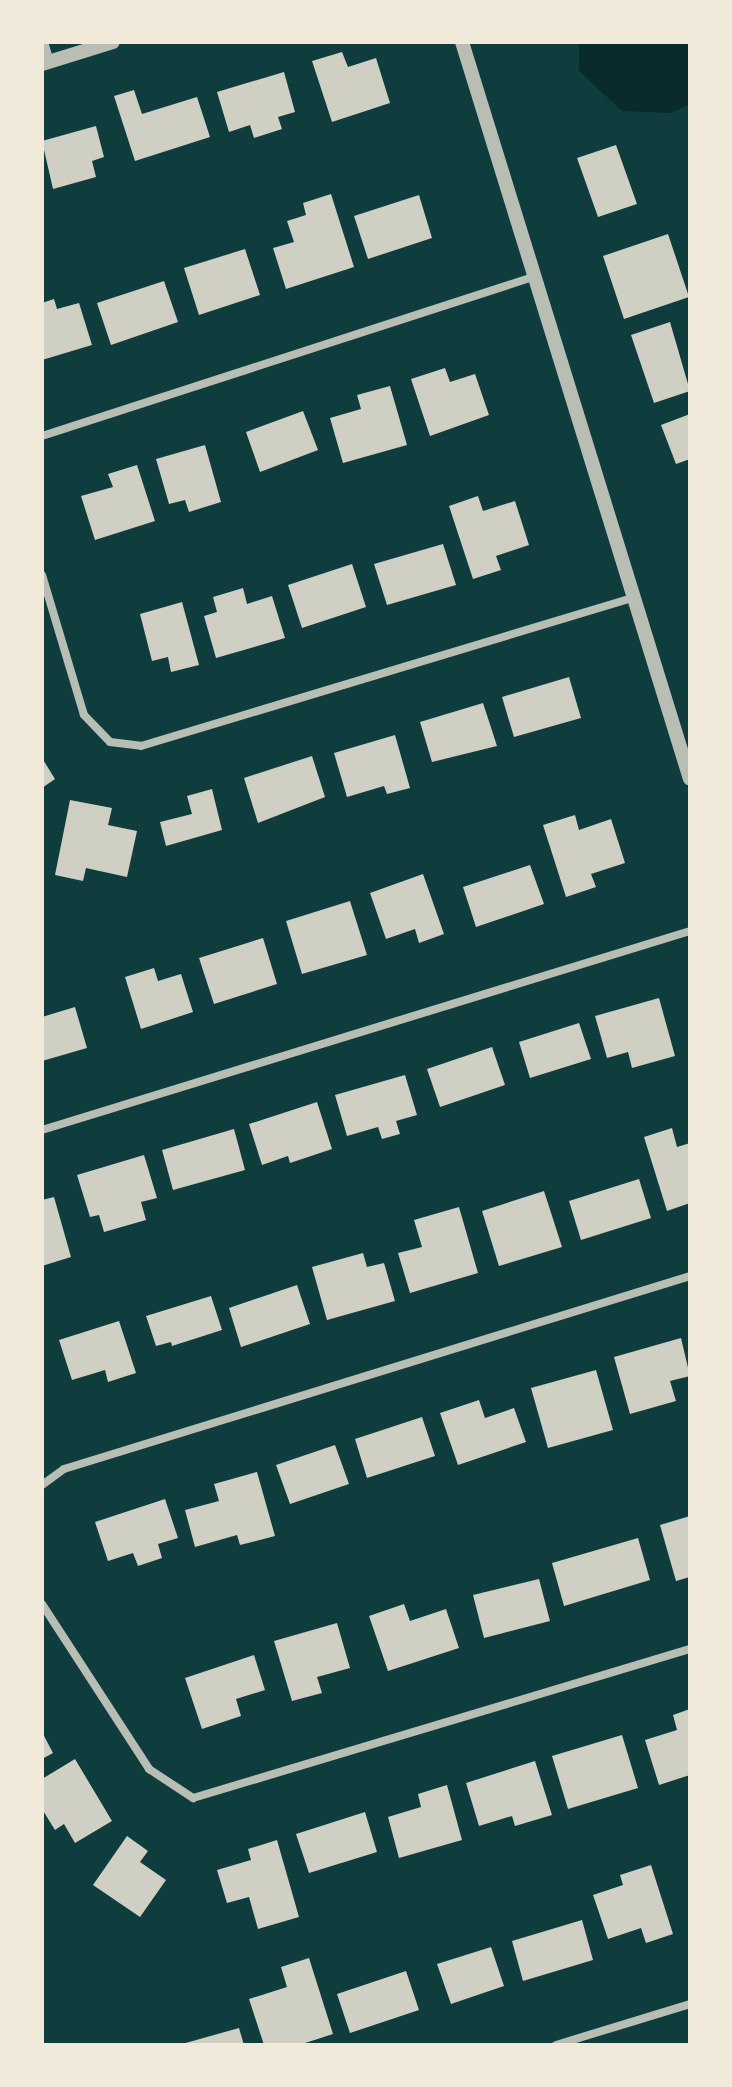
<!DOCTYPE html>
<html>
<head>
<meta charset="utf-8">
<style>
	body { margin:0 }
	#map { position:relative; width:732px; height:2087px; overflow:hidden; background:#0f3d3e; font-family:"Source Serif 4",serif }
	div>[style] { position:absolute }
	.water>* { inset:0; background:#0a2a2b }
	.building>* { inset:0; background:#cfcfc3 }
	.minor>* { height:8px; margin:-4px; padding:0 4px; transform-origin:4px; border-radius:4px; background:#b8beb3 }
	.tertiary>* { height:14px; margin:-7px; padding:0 7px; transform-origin:7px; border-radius:7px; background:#b8beb3 }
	span { translate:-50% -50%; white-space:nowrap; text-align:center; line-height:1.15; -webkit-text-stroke:8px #f1e9da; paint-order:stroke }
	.frame { position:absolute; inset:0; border:44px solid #f1e9da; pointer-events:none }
</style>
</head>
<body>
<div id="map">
	<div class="water">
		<div style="clip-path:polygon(579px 42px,690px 42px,690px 104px,671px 113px,622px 111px,579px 71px)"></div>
	</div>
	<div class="building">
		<div style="clip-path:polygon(342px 52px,348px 67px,376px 58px,390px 103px,332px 122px,312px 61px)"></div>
		<div style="clip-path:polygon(284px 72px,295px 112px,278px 117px,282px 129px,254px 138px,250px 125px,229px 132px,217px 92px)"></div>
		<div style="clip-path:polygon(134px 90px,142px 114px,197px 97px,210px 137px,135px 161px,114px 96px)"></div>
		<div style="clip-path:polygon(96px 126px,104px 157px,92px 161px,96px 177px,53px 189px,42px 141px)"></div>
		<div style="clip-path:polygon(616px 145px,637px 204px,598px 217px,577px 158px)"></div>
		<div style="clip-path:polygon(331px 194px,354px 267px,286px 289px,273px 248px,294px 242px,287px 221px,306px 215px,303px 203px)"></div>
		<div style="clip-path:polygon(419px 195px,432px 238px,368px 259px,354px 216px)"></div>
		<div style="clip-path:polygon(668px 234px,689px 297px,624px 319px,603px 256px)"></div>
		<div style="clip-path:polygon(245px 249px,260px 295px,199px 315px,184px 268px)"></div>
		<div style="clip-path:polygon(164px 281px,178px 322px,111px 345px,97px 303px)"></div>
		<div style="clip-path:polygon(54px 299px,57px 309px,79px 303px,92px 345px,42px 360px,42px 303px)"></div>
		<div style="clip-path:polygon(670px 322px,690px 391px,654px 403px,631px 335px)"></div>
		<div style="clip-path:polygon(445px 368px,450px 382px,475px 374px,489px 415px,430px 436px,411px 379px)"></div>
		<div style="clip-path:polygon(390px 386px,407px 445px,343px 463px,330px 418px,361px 409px,357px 395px)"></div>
		<div style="clip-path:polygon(303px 411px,318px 450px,260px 472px,246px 432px)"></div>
		<div style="clip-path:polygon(690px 414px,690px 459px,676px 464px,661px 425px)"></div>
		<div style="clip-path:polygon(205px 445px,221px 502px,189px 512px,185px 500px,169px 504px,156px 459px)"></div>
		<div style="clip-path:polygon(137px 465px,155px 521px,95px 540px,81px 496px,113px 487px,108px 474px)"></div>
		<div style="clip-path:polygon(478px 496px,483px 511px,515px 501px,529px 545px,496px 556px,501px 570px,473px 579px,449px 506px)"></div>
		<div style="clip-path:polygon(443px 544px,456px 585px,387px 605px,374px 564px)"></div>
		<div style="clip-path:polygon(352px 564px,366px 607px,302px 628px,288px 585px)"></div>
		<div style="clip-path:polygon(243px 588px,247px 604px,272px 596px,285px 638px,216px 658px,204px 616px,217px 612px,213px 597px)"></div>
		<div style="clip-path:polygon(182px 602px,199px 665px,171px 672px,168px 657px,152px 661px,140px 614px)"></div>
		<div style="clip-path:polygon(569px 677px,581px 718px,514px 737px,502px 697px)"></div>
		<div style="clip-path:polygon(483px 703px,497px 746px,432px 762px,420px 722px)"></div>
		<div style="clip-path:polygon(395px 735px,410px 788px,387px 794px,384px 786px,347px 797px,334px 753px)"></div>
		<div style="clip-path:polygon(312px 756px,325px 797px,258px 823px,244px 778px)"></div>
		<div style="clip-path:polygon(42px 758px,55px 779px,42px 788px)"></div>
		<div style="clip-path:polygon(212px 789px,222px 830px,166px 846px,160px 822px,192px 814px,187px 796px)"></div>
		<div style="clip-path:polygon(70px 800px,112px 808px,108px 825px,137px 831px,127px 877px,86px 868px,83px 881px,55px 875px)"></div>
		<div style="clip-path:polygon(575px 815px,579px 830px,611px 819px,625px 863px,591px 874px,596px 887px,566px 897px,543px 825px)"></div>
		<div style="clip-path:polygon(530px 865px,544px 904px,476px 927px,463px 887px)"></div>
		<div style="clip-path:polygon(423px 874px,444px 934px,419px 943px,415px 929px,386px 939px,370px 893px)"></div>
		<div style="clip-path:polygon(350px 901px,367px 955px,302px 974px,286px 921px)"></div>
		<div style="clip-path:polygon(263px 938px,277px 984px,214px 1004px,199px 958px)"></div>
		<div style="clip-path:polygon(154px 968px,158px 981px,181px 974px,193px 1012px,141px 1029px,125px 977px)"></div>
		<div style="clip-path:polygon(659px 998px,675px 1056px,632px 1068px,628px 1052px,607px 1058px,595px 1016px)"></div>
		<div style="clip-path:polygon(75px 1007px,87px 1048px,42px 1061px,42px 1017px)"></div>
		<div style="clip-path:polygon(579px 1023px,591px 1059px,530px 1078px,519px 1042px)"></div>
		<div style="clip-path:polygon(492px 1047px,505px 1085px,440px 1107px,427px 1069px)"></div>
		<div style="clip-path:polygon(405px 1075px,417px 1115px,396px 1121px,400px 1134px,382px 1139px,378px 1127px,347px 1136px,335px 1095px)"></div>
		<div style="clip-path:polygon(317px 1102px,332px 1149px,290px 1163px,288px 1156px,262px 1165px,249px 1124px)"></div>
		<div style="clip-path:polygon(672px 1128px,677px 1147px,690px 1143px,690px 1203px,667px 1211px,644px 1137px)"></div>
		<div style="clip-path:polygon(234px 1129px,245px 1170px,173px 1190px,162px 1150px)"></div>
		<div style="clip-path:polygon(144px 1155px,157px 1198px,141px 1202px,146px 1220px,104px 1232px,99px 1215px,90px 1217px,77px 1175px)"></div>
		<div style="clip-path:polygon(639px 1179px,651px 1218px,581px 1240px,569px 1201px)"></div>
		<div style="clip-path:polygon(544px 1191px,562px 1247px,499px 1266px,482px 1211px)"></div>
		<div style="clip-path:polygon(54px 1197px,71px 1257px,42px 1266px,42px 1200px)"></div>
		<div style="clip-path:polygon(459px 1207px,478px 1273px,410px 1293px,398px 1253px,422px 1247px,414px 1220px)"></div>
		<div style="clip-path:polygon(363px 1253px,367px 1267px,384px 1263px,395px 1301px,327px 1320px,312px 1267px)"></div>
		<div style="clip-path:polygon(297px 1285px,310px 1324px,241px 1347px,229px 1308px)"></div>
		<div style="clip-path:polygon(211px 1296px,222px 1330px,172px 1346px,171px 1342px,156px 1346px,146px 1316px)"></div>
		<div style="clip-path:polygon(119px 1321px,136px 1373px,108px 1382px,105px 1370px,72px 1380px,59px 1340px)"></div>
		<div style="clip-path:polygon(681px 1338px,690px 1376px,670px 1381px,676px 1401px,630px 1414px,614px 1357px)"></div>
		<div style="clip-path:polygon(596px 1370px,613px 1430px,548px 1448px,531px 1388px)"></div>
		<div style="clip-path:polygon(479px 1400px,485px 1418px,514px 1408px,526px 1442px,458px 1465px,440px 1413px)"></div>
		<div style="clip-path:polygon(422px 1417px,435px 1456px,367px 1478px,355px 1439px)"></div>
		<div style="clip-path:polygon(335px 1445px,349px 1484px,290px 1504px,276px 1465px)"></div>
		<div style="clip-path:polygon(257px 1472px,275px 1536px,240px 1545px,237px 1535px,195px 1547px,185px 1510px,219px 1501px,214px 1484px)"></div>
		<div style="clip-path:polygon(165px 1499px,178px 1538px,158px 1544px,162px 1558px,138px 1566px,133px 1553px,108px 1561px,95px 1522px)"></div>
		<div style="clip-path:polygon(690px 1516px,690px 1577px,676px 1581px,660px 1525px)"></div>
		<div style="clip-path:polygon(638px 1538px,650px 1580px,564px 1606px,552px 1563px)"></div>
		<div style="clip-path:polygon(539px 1579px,550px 1621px,484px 1638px,473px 1595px)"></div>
		<div style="clip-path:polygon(404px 1604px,410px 1621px,446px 1609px,459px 1648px,388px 1671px,369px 1616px)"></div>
		<div style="clip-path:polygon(337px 1623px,350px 1668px,317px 1677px,322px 1693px,292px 1701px,274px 1641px)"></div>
		<div style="clip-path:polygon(254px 1655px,265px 1690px,236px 1699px,241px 1716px,202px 1729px,185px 1678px)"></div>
		<div style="clip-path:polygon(690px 1709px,690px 1775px,659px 1785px,645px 1740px,677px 1730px,673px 1715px)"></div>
		<div style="clip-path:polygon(42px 1732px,53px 1753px,42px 1759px)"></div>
		<div style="clip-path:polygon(622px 1735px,638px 1788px,568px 1809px,552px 1756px)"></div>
		<div style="clip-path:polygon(75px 1759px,112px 1821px,75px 1843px,64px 1824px,55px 1830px,42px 1809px,42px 1779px)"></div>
		<div style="clip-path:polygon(535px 1761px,552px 1815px,515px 1826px,512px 1816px,479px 1826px,466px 1783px)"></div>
		<div style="clip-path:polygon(447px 1785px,462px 1840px,399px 1858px,388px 1817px,421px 1807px,418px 1794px)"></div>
		<div style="clip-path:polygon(365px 1812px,377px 1852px,309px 1873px,296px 1834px)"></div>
		<div style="clip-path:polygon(127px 1836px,148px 1851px,140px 1862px,166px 1880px,140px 1917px,93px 1885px)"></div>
		<div style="clip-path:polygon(277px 1840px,299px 1917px,258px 1929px,249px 1897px,227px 1903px,217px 1870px,251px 1860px,248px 1849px)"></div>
		<div style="clip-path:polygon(651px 1865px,673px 1934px,646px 1943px,641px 1928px,608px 1939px,593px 1895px,623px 1885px,620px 1875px)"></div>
		<div style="clip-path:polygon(582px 1920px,593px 1960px,523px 1981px,512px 1941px)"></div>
		<div style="clip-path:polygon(491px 1947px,504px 1986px,451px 2004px,437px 1964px)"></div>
		<div style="clip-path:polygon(309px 1958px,333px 2034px,299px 2045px,264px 2045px,249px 1999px,287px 1987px,281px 1967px)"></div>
		<div style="clip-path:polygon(406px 1971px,419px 2010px,350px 2033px,337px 1994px)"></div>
		<div style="clip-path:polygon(239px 2028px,244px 2045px,182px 2045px,182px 2044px)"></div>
	</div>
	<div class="minor">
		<div style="left:44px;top:42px;width:21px;rotate:73deg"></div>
		<div style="left:42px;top:436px;width:516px;rotate:-17.94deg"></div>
		<div style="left:42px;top:575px;width:146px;rotate:73.3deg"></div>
		<div style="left:84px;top:715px;width:37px;rotate:46deg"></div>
		<div style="left:110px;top:742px;width:31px;rotate:7deg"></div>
		<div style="left:141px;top:746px;width:513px;rotate:-16.77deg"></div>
		<div style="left:42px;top:1130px;width:678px;rotate:-17.07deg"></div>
		<div style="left:42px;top:1485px;width:27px;rotate:-36deg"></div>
		<div style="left:64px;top:1469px;width:655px;rotate:-17.13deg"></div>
		<div style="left:42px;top:1604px;width:197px;rotate:57deg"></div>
		<div style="left:149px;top:1769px;width:53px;rotate:33.4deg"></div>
		<div style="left:193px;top:1798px;width:519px;rotate:-16.69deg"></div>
		<div style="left:556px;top:2045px;width:140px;rotate:-17deg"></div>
	</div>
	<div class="tertiary">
		<div style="left:462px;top:42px;width:771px;rotate:72.81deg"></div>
		<div style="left:42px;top:64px;width:74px;rotate:-17.2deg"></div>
	</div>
	<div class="frame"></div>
</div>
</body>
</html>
